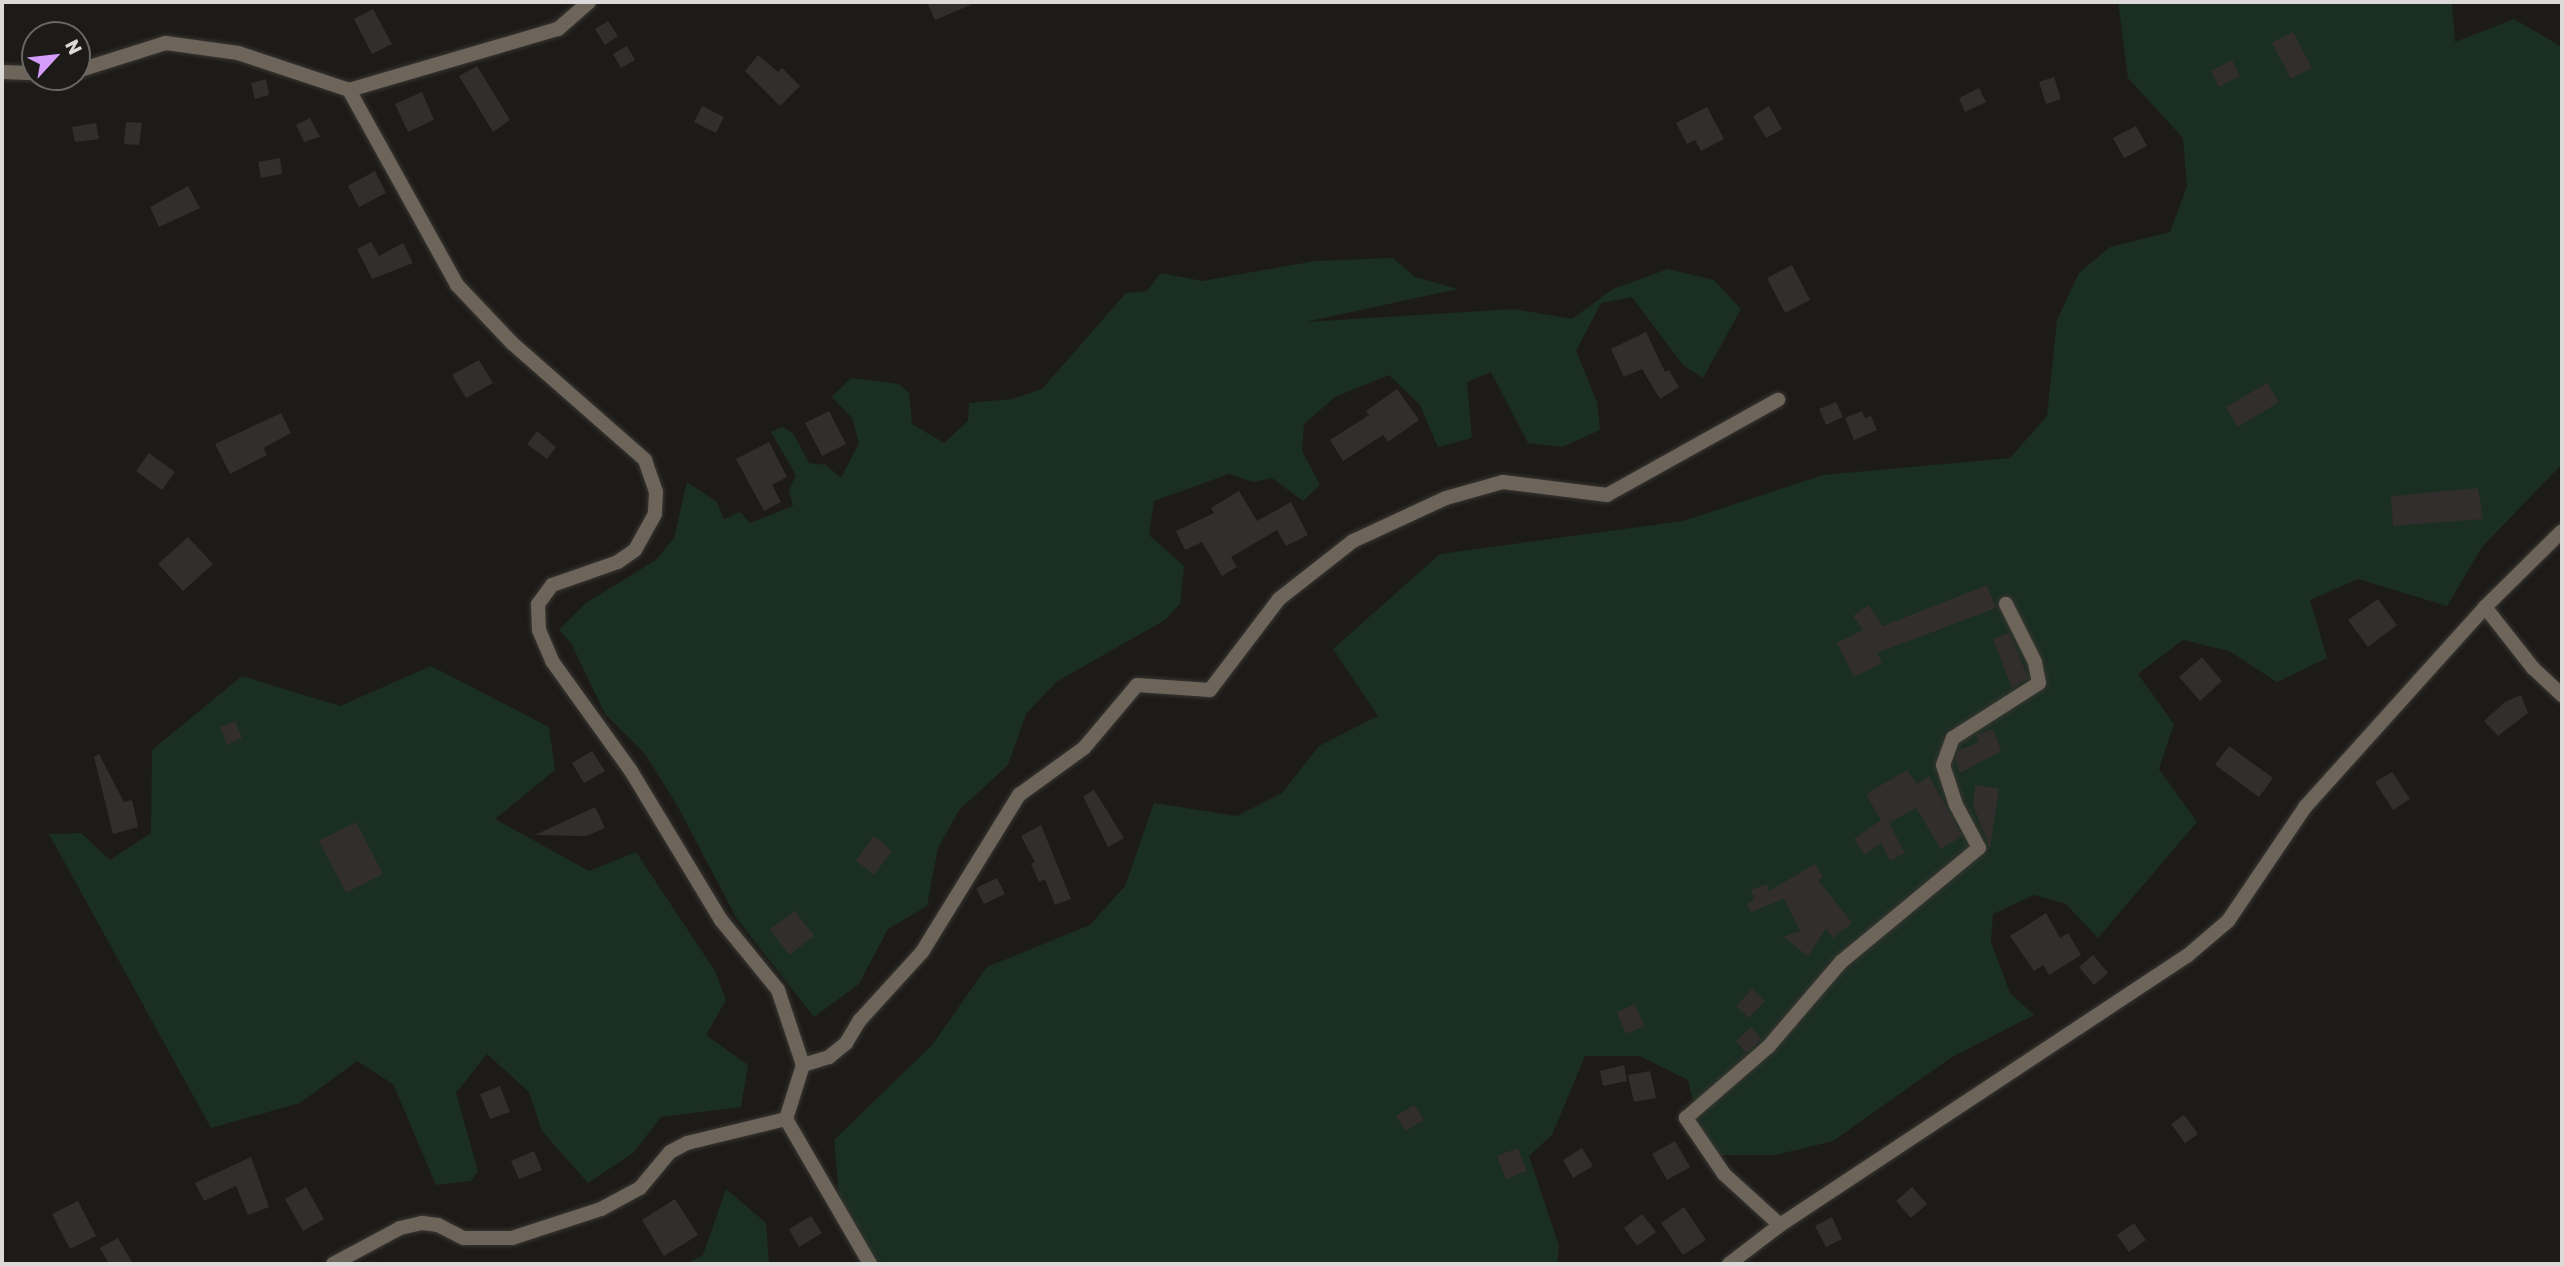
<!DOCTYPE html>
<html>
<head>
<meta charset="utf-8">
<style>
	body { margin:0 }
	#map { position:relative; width:2564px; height:1266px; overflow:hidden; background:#1d1b18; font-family:Rubik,sans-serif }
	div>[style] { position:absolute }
	.green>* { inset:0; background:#1b2e22 }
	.building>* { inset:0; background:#322e2d }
	.roads { filter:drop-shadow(0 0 2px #383633) drop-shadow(0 0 2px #383633) }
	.minor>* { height:14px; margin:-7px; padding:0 7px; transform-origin:7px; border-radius:7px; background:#6d6559 }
	.tertiary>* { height:14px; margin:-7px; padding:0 7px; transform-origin:7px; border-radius:7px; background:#6d6559 }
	span { translate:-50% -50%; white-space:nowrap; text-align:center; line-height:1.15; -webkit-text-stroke:6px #1d1b18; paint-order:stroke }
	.frame { position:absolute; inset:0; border:4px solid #dcdad8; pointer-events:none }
	.north { position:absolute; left:21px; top:21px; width:70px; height:70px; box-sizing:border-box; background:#1d1b18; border:2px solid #696765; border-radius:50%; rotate:63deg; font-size:19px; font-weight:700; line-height:28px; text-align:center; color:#dcdad8 }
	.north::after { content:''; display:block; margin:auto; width:24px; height:32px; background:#d49cfb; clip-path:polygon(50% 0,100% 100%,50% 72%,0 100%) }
</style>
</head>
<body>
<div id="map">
	<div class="green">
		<div style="clip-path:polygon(2118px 2px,2452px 2px,2455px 42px,2514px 19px,2562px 47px,2562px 464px,2482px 547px,2447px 606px,2358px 579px,2310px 600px,2327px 658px,2277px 682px,2229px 651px,2183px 640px,2138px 674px,2174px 724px,2159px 769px,2197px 822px,2098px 938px,2066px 904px,2034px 895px,1993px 914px,1991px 942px,2010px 993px,2034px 1015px,1952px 1057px,1833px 1141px,1776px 1155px,1717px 1155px,1700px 1131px,1688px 1080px,1640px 1056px,1585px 1056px,1552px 1135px,1529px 1156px,1559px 1246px,1557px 1264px,874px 1264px,840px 1206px,834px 1140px,932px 1045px,987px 967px,1090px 925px,1125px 886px,1154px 803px,1237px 816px,1282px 793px,1319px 746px,1378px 716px,1333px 649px,1440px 554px,1683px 521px,1823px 475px,2010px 458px,2047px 416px,2057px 320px,2079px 273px,2110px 247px,2170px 232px,2187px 186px,2183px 138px,2128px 78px)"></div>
		<div style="clip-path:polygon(1393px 258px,1415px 277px,1458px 289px,1305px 322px,1514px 309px,1572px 319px,1613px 289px,1668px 269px,1714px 280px,1741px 309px,1703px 378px,1683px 365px,1632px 297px,1601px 303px,1576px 351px,1597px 402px,1600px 430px,1562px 447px,1528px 443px,1491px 372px,1467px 382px,1472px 438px,1438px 447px,1420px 405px,1389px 375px,1335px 397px,1304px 424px,1302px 451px,1320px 485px,1303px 501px,1272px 478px,1253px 482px,1229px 474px,1154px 501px,1149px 535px,1184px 566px,1180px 604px,1165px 620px,1056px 682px,1026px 714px,1008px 765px,959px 810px,938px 848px,927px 906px,888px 929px,859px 984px,814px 1017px,737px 919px,677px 805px,645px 754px,605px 714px,571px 643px,559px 630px,586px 603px,656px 560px,674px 538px,687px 482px,717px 502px,724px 519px,740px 512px,750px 523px,793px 506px,789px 490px,796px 475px,771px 432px,782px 427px,793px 433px,809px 463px,826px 465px,841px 478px,859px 443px,852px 418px,832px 397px,851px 378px,899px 384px,909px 393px,912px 424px,944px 443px,968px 421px,969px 403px,1012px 399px,1042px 389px,1126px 293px,1147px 291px,1161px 273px,1202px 281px,1315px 261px)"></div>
		<div style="clip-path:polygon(431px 666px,549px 727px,555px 770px,495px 819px,589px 871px,636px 852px,715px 971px,726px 1000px,706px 1035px,748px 1065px,741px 1107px,661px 1117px,633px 1153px,588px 1183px,542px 1131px,529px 1092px,487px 1054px,456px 1093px,478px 1171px,471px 1181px,436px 1185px,393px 1084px,357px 1061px,300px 1103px,211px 1128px,49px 834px,81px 833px,110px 860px,151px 833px,152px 750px,242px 676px,340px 706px)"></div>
		<div style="clip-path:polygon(726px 1189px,766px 1223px,769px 1264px,686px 1264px,703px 1255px)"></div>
	</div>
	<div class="building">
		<div style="clip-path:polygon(927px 2px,977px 2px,935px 20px)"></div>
		<div style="clip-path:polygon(373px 9px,392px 44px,372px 54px,354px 19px)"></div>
		<div style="clip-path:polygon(608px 21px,618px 36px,605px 45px,595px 29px)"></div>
		<div style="clip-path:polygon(2293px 32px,2312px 68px,2291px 79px,2272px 43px)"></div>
		<div style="clip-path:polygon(627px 46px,635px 60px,621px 68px,613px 54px)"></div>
		<div style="clip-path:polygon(758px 55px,778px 72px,782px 68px,800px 86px,780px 106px,745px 71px)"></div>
		<div style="clip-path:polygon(2232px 60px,2240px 76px,2219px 87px,2211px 71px)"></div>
		<div style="clip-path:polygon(477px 66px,510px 120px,493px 132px,459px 76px)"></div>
		<div style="clip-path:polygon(2054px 77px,2061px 99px,2046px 104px,2039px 82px)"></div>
		<div style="clip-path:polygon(266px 79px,269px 95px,255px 99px,251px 83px)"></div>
		<div style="clip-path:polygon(1979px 88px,1986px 102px,1965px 112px,1959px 98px)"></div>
		<div style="clip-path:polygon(422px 92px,434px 120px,408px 132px,395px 104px)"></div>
		<div style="clip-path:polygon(702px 106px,724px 117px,716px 133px,694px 122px)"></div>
		<div style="clip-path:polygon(1769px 106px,1782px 129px,1766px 138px,1753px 116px)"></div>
		<div style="clip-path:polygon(1707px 107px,1724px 139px,1701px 151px,1695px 140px,1687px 144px,1676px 123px)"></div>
		<div style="clip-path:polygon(310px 118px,320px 137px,304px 142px,296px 125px)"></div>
		<div style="clip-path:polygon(126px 122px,142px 123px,139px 145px,124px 144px)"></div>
		<div style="clip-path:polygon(96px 123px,99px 139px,75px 142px,72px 127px)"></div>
		<div style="clip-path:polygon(2136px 126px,2147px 146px,2124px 158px,2113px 138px)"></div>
		<div style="clip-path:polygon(280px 158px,282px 174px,261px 178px,258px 162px)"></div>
		<div style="clip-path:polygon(375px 171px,386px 193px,359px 207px,348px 186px)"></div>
		<div style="clip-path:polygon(188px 186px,200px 208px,159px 227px,150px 207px)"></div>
		<div style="clip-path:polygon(371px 242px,379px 256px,403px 243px,413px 263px,372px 279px,357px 249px)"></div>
		<div style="clip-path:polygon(1792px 265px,1810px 300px,1785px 313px,1767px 278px)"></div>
		<div style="clip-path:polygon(1646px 332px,1665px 372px,1669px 370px,1679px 387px,1660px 399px,1642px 369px,1624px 377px,1611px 349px)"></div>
		<div style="clip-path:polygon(479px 360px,493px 383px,466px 398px,452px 375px)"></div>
		<div style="clip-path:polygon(2267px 383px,2279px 402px,2238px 427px,2226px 407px)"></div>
		<div style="clip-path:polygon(1397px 389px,1419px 420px,1388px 442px,1383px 435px,1343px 461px,1330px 440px,1369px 415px,1366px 411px)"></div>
		<div style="clip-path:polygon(1836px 402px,1843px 417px,1826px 425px,1819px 409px)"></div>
		<div style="clip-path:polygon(829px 411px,846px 444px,822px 456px,805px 423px)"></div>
		<div style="clip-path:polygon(1862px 411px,1865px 418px,1871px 416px,1877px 430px,1854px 440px,1845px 418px)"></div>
		<div style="clip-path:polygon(281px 413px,291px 433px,263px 448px,267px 455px,230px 474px,215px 444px)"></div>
		<div style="clip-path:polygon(537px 431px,556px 447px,547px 459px,527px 444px)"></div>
		<div style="clip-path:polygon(769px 442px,787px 477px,772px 485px,781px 502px,764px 511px,736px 459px)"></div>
		<div style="clip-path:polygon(149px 453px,175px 472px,162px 490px,136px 471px)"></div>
		<div style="clip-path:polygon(2478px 488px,2483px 519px,2393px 526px,2391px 496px)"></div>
		<div style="clip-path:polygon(1239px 491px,1257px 521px,1291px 502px,1308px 535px,1286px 546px,1277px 530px,1231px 557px,1237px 567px,1222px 576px,1202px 542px,1185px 550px,1176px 531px,1214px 513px,1211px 508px)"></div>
		<div style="clip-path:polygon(188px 537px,213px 564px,183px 591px,158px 564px)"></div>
		<div style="clip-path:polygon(1987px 585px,1996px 608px,1877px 653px,1882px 663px,1854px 677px,1837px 643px,1863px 630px,1853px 616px,1868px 605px,1883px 626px)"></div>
		<div style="clip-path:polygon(2378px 599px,2397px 625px,2368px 647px,2348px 620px)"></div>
		<div style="clip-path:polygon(2010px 633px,2028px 678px,2012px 688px,1993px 639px)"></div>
		<div style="clip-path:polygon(2202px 657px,2222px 681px,2200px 701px,2179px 677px)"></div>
		<div style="clip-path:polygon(2521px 695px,2528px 713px,2498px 736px,2484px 721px,2505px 702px)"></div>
		<div style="clip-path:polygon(235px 721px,242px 738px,227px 745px,220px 727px)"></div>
		<div style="clip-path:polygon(1993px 729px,2001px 751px,1960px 773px,1955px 759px,1959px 750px,1979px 742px,1976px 735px)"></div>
		<div style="clip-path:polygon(2229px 746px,2273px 778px,2259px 797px,2215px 765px)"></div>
		<div style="clip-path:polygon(592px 751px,605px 771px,584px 783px,572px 763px)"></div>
		<div style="clip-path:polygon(99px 754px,124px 802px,132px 800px,138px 827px,113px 834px,94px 757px)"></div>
		<div style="clip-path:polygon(1907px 770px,1917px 784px,1929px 776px,1962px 836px,1941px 849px,1916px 808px,1889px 823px,1905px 853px,1890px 861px,1881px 843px,1865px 855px,1854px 839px,1881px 820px,1866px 794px)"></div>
		<div style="clip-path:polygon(2392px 772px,2410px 799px,2393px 810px,2375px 782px)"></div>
		<div style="clip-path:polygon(1975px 785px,1999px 789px,1990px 849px,1973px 805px)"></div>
		<div style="clip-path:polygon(1094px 790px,1124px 838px,1108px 847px,1083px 796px)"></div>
		<div style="clip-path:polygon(595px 807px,605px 828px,586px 836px,535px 835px)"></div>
		<div style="clip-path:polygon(356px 822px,383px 874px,346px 893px,319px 841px)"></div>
		<div style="clip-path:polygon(1041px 825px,1071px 899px,1055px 905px,1045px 879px,1039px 882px,1031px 864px,1035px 862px,1021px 836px)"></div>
		<div style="clip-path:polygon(874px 836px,892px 851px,874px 875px,856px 860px)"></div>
		<div style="clip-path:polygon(1815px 864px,1823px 877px,1818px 880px,1852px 923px,1833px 938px,1826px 929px,1808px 956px,1783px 937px,1800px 931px,1784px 899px,1751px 912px,1747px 904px,1754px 900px,1751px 890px,1767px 884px,1769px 891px)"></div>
		<div style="clip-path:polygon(997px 878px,1005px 894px,984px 904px,976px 888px)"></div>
		<div style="clip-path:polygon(795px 911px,814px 936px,789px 955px,770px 929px)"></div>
		<div style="clip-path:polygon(2046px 913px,2060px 938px,2068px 933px,2081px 955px,2049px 975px,2043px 965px,2034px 971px,2010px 936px)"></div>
		<div style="clip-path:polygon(2093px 955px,2108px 973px,2094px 985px,2079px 967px)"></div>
		<div style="clip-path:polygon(1752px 989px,1765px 1001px,1749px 1018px,1736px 1006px)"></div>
		<div style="clip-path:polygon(1635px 1004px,1644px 1026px,1626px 1034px,1617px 1012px)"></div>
		<div style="clip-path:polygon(1751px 1027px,1761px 1039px,1746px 1053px,1736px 1041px)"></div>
		<div style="clip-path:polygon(1624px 1065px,1627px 1081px,1603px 1086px,1600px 1071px)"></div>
		<div style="clip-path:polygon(1650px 1071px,1656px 1098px,1634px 1102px,1628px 1075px)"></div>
		<div style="clip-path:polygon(500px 1086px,510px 1112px,490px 1119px,480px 1094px)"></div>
		<div style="clip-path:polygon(1414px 1105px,1424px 1120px,1406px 1131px,1396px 1116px)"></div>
		<div style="clip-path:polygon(2184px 1115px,2198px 1134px,2185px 1143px,2171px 1124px)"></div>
		<div style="clip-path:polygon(1675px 1141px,1690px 1167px,1667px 1180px,1652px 1154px)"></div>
		<div style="clip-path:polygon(1518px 1148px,1527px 1171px,1506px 1179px,1497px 1156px)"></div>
		<div style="clip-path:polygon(1582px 1148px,1593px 1166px,1573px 1178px,1563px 1160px)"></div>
		<div style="clip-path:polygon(534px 1151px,542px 1170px,519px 1179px,511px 1161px)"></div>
		<div style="clip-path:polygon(251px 1157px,269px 1207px,248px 1215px,236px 1186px,204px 1201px,195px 1183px)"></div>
		<div style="clip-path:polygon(306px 1187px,324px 1219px,303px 1231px,285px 1199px)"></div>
		<div style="clip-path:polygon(1912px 1187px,1927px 1204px,1911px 1218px,1896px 1201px)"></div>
		<div style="clip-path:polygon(675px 1199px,698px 1235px,664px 1256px,642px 1220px)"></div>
		<div style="clip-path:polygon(78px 1201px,96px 1236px,70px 1249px,52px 1214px)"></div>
		<div style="clip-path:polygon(1684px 1207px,1706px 1240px,1683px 1255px,1661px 1223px)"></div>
		<div style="clip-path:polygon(1642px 1214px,1656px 1232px,1637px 1246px,1624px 1228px)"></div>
		<div style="clip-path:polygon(811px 1216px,822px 1233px,799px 1247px,789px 1229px)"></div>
		<div style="clip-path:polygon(1832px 1217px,1842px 1239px,1826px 1247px,1815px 1226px)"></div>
		<div style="clip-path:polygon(2134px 1223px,2146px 1240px,2129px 1252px,2117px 1235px)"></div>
		<div style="clip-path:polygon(118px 1238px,133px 1264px,109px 1264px,100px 1248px)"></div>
	</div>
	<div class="roads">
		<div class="minor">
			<div style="left:77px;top:71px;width:93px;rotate:-17.5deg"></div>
			<div style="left:166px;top:43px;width:73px;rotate:7.9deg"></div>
			<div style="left:238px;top:53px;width:117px;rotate:18.4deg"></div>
			<div style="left:349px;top:90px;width:218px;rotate:-16.3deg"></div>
			<div style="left:558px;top:29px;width:41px;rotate:-41.1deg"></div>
			<div style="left:2px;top:72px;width:33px;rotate:2deg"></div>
			<div style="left:349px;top:90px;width:223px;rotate:61deg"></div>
			<div style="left:457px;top:285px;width:80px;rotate:46.5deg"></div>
			<div style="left:512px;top:343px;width:177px;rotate:41.3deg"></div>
			<div style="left:645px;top:460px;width:34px;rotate:71deg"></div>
			<div style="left:656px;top:492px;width:22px;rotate:93deg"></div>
			<div style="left:655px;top:514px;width:41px;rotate:119.1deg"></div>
			<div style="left:635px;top:550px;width:21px;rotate:145deg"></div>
			<div style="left:618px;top:562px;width:70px;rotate:160.8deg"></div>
			<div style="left:552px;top:585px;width:24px;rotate:126deg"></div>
			<div style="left:538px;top:604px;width:26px;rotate:88deg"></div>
			<div style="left:539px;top:630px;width:34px;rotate:67deg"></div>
			<div style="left:552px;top:661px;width:135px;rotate:54.3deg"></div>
			<div style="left:631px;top:771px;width:174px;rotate:58.9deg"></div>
			<div style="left:721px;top:920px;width:90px;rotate:50.8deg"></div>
			<div style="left:778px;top:990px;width:79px;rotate:71.6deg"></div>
			<div style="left:803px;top:1065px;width:57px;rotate:107.5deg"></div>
			<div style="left:786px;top:1119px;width:168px;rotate:59.9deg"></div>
			<div style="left:2485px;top:607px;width:78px;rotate:51.8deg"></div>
			<div style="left:2533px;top:668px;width:40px;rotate:43deg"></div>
			<div style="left:803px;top:1065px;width:27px;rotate:-17deg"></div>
			<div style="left:829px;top:1057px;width:22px;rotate:-39deg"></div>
			<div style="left:846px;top:1043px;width:27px;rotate:-59deg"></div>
			<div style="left:860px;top:1020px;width:92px;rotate:-47.6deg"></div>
			<div style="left:922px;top:952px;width:185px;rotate:-58.3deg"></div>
			<div style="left:1019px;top:795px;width:80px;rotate:-35.9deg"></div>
			<div style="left:1084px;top:748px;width:82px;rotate:-49.9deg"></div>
			<div style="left:1137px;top:685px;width:73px;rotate:3.9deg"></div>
			<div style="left:1210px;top:690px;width:114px;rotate:-52.8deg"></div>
			<div style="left:1279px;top:599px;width:94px;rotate:-38.1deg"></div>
			<div style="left:1353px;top:541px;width:102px;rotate:-24.8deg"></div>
			<div style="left:1446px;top:498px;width:59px;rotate:-15.7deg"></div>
			<div style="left:1503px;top:482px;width:105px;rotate:7.1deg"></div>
			<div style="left:1607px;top:495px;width:196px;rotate:-29.1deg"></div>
			<div style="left:1780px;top:1225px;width:76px;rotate:-137.7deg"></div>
			<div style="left:1724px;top:1174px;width:68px;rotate:-124.2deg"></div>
			<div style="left:1686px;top:1118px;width:110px;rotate:-40.9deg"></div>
			<div style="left:1769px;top:1046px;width:111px;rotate:-49.4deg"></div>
			<div style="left:1841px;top:962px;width:179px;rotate:-39.6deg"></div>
			<div style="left:1979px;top:848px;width:49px;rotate:-118.1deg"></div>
			<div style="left:1956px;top:805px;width:42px;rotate:-108deg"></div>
			<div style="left:1943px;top:765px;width:29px;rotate:-70deg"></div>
			<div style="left:1953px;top:738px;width:102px;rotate:-32.6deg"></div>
			<div style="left:2039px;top:683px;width:21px;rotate:-101deg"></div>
			<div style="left:2035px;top:662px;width:65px;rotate:-116.6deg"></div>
			<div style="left:333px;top:1264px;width:76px;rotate:-28.2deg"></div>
			<div style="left:400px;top:1228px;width:23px;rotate:-13deg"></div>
			<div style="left:422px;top:1223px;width:16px;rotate:7deg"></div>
			<div style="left:438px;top:1225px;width:29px;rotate:27deg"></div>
			<div style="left:464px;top:1238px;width:48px"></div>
			<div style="left:512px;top:1238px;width:94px;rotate:-18deg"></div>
			<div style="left:601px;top:1209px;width:44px;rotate:-28.3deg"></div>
			<div style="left:640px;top:1188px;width:47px;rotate:-50.2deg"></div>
			<div style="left:670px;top:1152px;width:19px;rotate:-28deg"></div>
			<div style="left:687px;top:1143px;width:102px;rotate:-13.6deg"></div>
		</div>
		<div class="tertiary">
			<div style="left:1729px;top:1264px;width:64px;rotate:-37.4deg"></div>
			<div style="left:1780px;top:1225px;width:488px;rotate:-33.5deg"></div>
			<div style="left:2187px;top:956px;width:54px;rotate:-40.5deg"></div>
			<div style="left:2228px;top:921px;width:139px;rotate:-55.9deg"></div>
			<div style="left:2306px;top:806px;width:268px;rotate:-48deg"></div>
			<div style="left:2485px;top:607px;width:108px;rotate:-44.6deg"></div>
		</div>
	</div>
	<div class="frame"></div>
	<div class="north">N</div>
</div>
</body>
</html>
